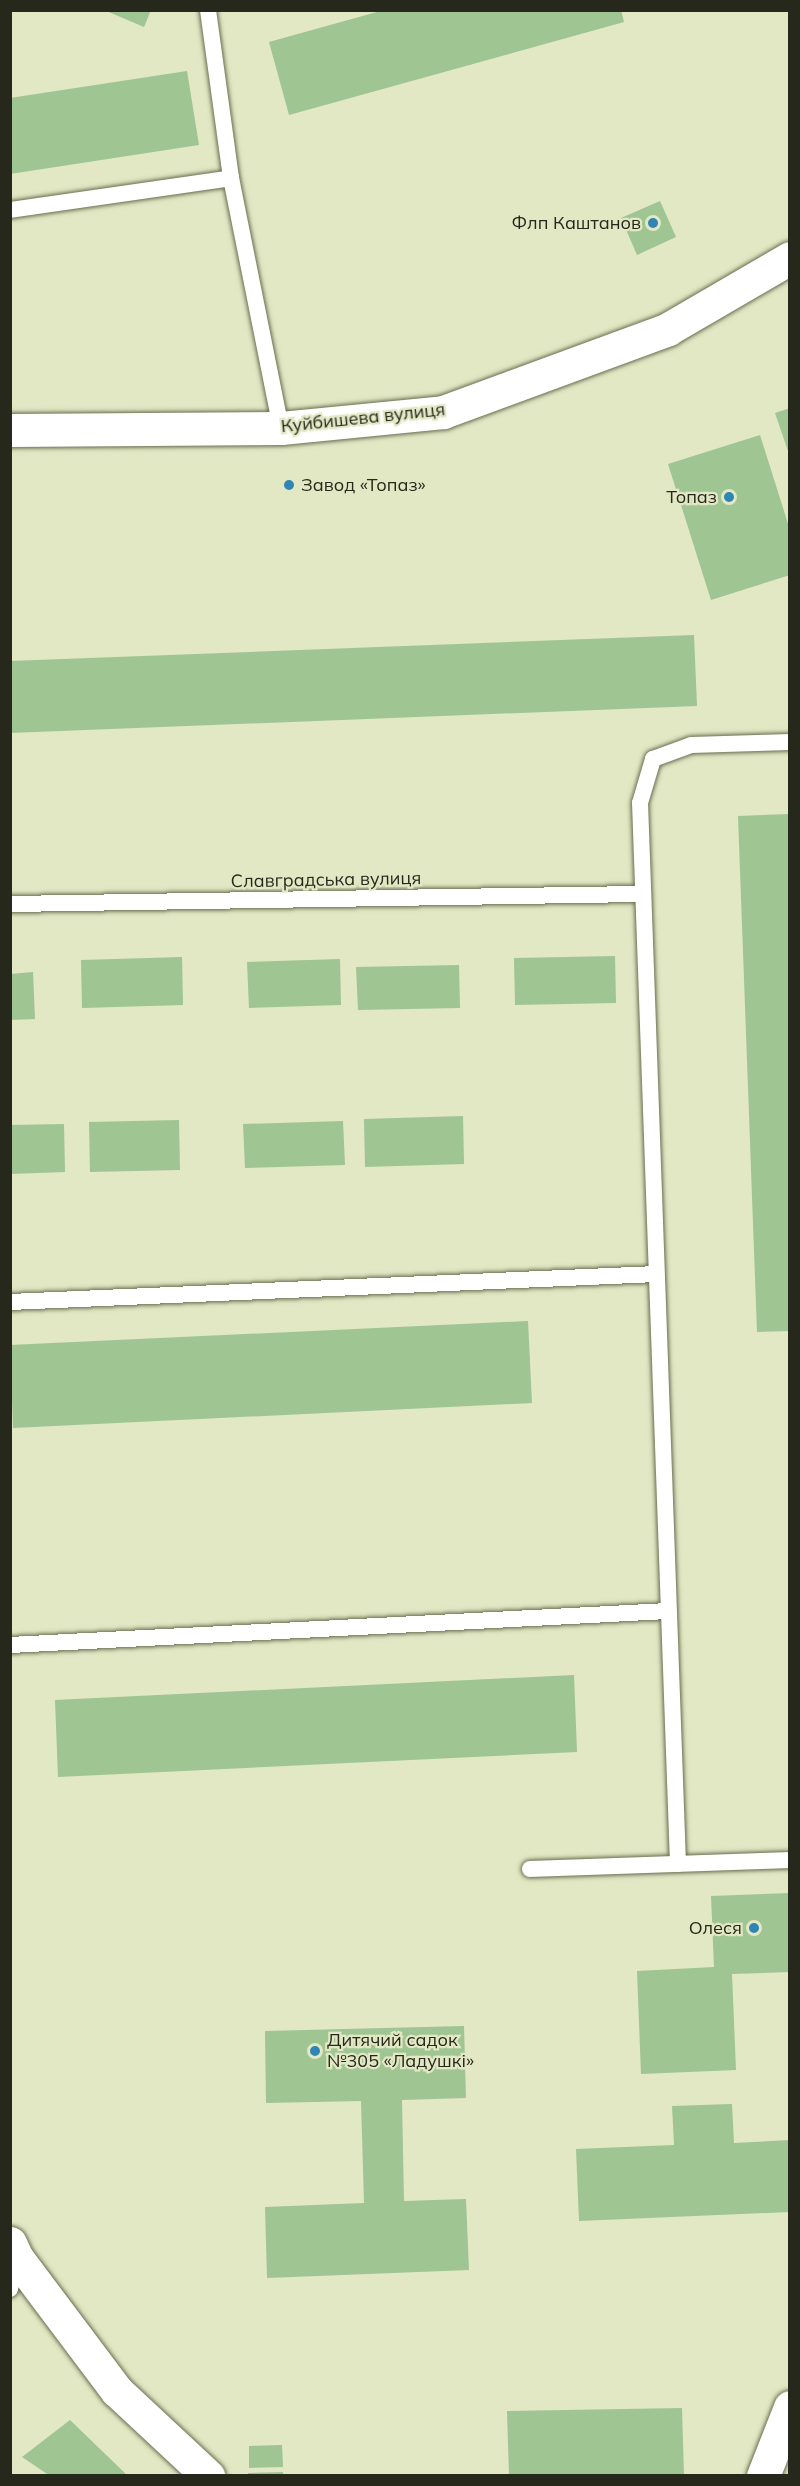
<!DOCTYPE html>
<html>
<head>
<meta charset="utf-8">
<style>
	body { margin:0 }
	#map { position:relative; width:800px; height:2486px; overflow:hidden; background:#e2e7c4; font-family:Mulish,sans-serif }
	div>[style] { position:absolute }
	.building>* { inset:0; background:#9ec592 }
	.roads { filter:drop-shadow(0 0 2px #6a6e4f) drop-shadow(0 0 2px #6a6e4f) }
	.service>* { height:16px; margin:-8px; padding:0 8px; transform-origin:8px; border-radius:8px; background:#fff }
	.minor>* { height:33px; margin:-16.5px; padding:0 16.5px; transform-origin:16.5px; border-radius:16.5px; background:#fff }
	.secondary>* { height:33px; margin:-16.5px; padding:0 16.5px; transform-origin:16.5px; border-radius:16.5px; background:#fff }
	.dots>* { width:16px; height:16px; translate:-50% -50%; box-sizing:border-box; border:3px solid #e2e7c4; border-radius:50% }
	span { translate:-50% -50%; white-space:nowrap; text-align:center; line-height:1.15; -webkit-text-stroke:4.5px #e2e7c4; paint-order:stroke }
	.poi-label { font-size:18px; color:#26281b }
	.right { translate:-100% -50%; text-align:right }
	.left { translate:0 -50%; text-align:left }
	.street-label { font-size:18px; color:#26281b }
	.frame { position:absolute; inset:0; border:12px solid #26281b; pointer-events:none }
</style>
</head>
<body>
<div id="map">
	<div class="building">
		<div style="clip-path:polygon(104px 10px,151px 10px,144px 27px)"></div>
		<div style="clip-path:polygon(384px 10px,621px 10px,624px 22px,289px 115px,269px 42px)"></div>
		<div style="clip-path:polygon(187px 71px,199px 145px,10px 174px,10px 98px)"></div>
		<div style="clip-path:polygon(660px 201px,676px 237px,637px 255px,621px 218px)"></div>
		<div style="clip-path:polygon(790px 408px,790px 454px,789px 454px,775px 413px)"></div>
		<div style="clip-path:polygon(760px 435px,790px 530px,790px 575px,711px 600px,668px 464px)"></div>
		<div style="clip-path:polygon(694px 635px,697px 706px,10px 733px,10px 661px)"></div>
		<div style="clip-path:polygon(790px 814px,790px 1331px,757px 1332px,738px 816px)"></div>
		<div style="clip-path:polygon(615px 956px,616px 1003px,515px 1005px,514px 958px)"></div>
		<div style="clip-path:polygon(182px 957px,183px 1005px,82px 1008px,81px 960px)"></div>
		<div style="clip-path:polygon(340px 959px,341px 1005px,249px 1008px,247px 962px)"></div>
		<div style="clip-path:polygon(459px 965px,460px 1008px,358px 1010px,356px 967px)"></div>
		<div style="clip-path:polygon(33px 972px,35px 1019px,10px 1020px,10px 974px)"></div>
		<div style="clip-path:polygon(463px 1116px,464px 1164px,365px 1167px,364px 1119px)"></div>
		<div style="clip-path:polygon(179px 1120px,180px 1170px,90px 1172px,89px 1122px)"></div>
		<div style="clip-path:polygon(343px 1121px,345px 1165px,245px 1168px,243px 1124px)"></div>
		<div style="clip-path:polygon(64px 1124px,65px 1172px,10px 1174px,10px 1125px)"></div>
		<div style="clip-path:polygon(528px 1321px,532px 1403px,13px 1428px,10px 1345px)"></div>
		<div style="clip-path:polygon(574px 1675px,577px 1752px,58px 1777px,55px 1700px)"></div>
		<div style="clip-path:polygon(790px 1893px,790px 1972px,732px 1974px,736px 2070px,641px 2074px,637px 1971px,714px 1967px,711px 1896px)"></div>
		<div style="clip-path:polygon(464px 2026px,466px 2098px,402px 2100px,404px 2201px,466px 2199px,469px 2270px,267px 2278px,265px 2207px,364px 2203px,361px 2101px,266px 2103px,265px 2031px)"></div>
		<div style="clip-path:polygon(732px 2104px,734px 2143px,790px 2140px,790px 2212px,579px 2221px,576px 2149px,674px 2145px,672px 2106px)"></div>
		<div style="clip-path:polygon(682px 2408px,684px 2476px,509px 2476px,507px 2411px)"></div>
		<div style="clip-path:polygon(70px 2420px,128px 2476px,50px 2476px,22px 2457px)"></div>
		<div style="clip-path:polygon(282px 2445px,283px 2467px,249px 2468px,249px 2446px)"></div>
		<div style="clip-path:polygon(283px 2472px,283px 2476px,248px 2476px,248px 2473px)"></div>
	</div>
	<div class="roads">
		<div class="service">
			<div style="left:208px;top:10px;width:170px;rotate:82.2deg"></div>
			<div style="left:231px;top:178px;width:255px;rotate:78.7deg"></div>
			<div style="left:10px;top:210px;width:223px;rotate:-8.2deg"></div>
			<div style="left:10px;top:904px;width:633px;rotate:-0.91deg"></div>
			<div style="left:10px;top:1302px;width:647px;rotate:-2.48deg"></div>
			<div style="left:10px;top:1645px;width:659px;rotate:-2.96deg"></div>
			<div style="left:678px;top:1864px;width:1062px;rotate:-92.05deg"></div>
			<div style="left:640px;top:803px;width:46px;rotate:-73.5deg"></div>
			<div style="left:653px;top:759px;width:40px;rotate:-20.2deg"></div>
			<div style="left:691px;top:745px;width:99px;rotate:-1.7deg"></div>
			<div style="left:530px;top:1869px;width:260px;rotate:-2deg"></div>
			<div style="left:10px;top:2289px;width:31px;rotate:-77deg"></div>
		</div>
		<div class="minor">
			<div style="left:10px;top:2243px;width:17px;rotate:65deg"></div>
			<div style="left:17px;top:2258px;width:166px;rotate:53.1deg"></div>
			<div style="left:117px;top:2391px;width:125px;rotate:43deg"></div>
			<div style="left:763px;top:2476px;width:74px;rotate:-68.6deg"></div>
		</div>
		<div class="secondary">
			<div style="left:10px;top:430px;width:271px;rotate:-0.4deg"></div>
			<div style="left:281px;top:428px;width:163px;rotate:-5.6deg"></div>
			<div style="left:443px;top:412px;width:240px;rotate:-20.2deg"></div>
			<div style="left:668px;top:329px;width:141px;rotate:-30.2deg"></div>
		</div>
	</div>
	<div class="dots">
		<div style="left:653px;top:223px;background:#2f85b4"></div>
		<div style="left:289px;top:485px;background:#2f85b4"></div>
		<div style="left:729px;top:497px;background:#2f85b4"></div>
		<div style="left:754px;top:1928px;background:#2f85b4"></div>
		<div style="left:315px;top:2051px;background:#2f85b4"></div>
	</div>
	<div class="poi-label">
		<span class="right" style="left:641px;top:223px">Флп Каштанов</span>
		<span class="left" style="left:301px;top:485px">Завод «Топаз»</span>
		<span class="right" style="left:717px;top:497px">Топаз</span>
		<span class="right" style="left:742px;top:1928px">Олеся</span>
		<span class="left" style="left:327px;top:2051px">Дитячий садок<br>№305 «Ладушкі»</span>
	</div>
	<div class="street-label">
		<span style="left:363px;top:418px;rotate:-6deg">Куйбишева вулиця</span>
		<span style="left:326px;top:880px;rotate:-1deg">Славградська вулиця</span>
	</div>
	<div class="frame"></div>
</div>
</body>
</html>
